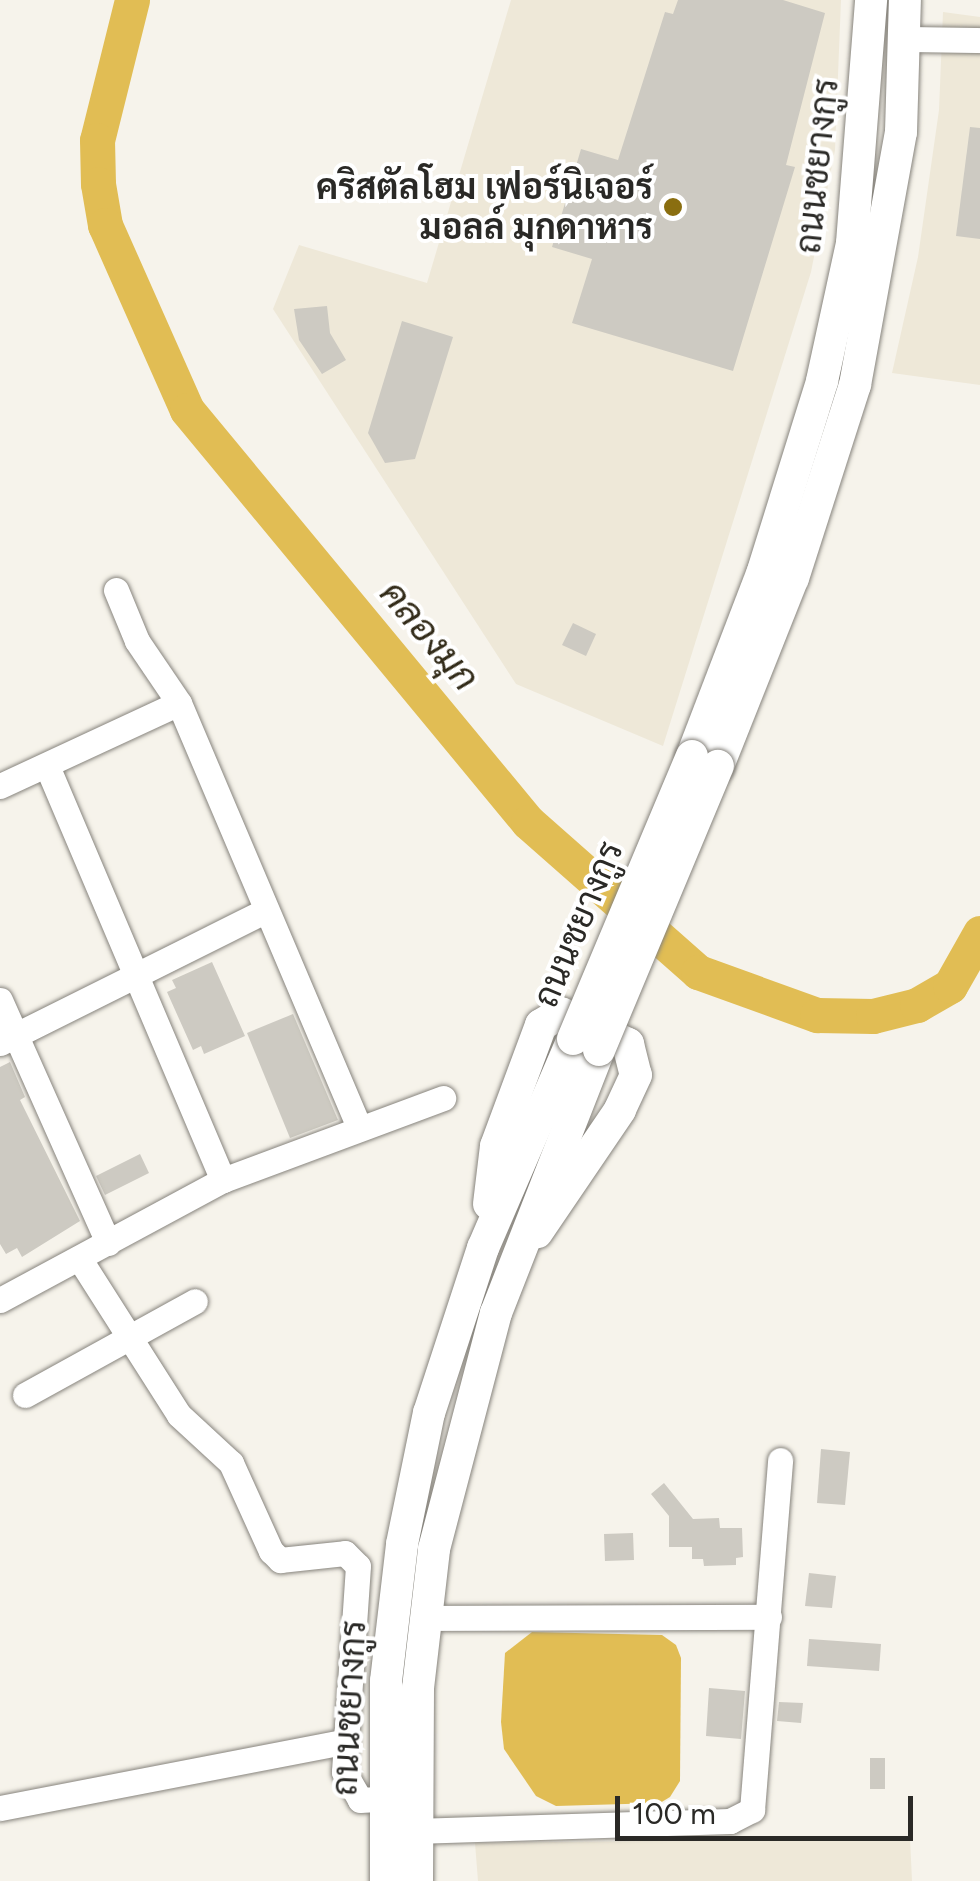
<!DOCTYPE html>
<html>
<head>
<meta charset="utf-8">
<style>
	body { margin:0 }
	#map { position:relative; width:980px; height:1881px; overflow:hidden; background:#f6f3eb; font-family:Figtree,Sarabun,sans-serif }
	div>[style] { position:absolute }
	.built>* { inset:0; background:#eee8d8 }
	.water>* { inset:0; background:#e1bd54 }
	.river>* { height:35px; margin:-17.5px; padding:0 17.5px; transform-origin:17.5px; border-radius:17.5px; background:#e1bd54 }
	.building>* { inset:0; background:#cdcac2 }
	.roads { filter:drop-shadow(0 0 2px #87847d) drop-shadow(0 0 2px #87847d) }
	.minor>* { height:25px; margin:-12.5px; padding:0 12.5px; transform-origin:12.5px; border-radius:12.5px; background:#fff }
	.major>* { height:32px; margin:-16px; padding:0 16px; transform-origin:16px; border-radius:16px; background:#fff }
	.bridges { filter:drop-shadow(0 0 2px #87847d) drop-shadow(0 0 2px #87847d) }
	.major-bridge>* { height:32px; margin:-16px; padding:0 16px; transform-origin:16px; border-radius:16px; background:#fff }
	.dots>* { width:28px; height:28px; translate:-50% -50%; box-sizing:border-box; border:5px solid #fff; border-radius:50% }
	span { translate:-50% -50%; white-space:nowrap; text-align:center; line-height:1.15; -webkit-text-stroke:8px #fff; paint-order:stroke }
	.street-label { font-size:35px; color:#2a2926 }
	.poi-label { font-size:35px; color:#2a2926; font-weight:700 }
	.right { translate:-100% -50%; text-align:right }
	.water-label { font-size:38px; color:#322b19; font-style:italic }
	.scale { position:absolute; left:615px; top:1796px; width:298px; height:45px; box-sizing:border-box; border:5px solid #2a2926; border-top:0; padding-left:12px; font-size:30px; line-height:35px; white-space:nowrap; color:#2a2926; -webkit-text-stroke:8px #fff; paint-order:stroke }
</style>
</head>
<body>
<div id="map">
	<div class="built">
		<div style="clip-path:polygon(511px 0,841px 0,835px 150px,811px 272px,663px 746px,516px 684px,273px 309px,299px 245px,427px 283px)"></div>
		<div style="clip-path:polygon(943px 12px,980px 17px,980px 385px,892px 373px,918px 257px,939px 110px)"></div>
		<div style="clip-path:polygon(910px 1838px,912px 1881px,478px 1881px,475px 1843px)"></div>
	</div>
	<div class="water">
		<div style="clip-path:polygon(532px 1632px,662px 1635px,676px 1645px,681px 1658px,680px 1781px,670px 1797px,660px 1803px,556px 1806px,536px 1796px,504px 1749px,501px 1722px,505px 1653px)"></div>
	</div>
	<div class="river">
		<div style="left:132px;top:0;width:144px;rotate:104deg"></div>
		<div style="left:97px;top:140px;width:44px;rotate:88.7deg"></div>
		<div style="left:98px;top:184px;width:42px;rotate:80.3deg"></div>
		<div style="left:105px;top:225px;width:202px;rotate:66.1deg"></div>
		<div style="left:187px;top:410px;width:535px;rotate:50.39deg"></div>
		<div style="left:528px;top:822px;width:227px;rotate:41.4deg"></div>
		<div style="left:698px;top:972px;width:127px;rotate:19.9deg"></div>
		<div style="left:817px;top:1015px;width:56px;rotate:1deg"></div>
		<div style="left:873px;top:1016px;width:45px;rotate:-14deg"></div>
		<div style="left:917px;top:1005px;width:38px;rotate:-30deg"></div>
		<div style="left:950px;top:986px;width:61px;rotate:-60.5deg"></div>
	</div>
	<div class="building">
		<div style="clip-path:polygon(678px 0,783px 0,825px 13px,786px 165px,795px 167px,733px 371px,572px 323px,592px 259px,552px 247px,581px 149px,618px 160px,665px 12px,673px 14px)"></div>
		<div style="clip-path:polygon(970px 127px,980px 128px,980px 239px,956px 236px)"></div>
		<div style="clip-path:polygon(327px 306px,330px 333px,346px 360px,322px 374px,299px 340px,294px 309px)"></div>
		<div style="clip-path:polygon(402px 321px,453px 337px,415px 459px,385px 463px,368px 433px)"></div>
		<div style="clip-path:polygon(573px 623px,596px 634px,586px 656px,562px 645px)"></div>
		<div style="clip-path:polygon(212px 962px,245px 1036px,204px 1054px,201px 1046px,193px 1050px,167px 992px,176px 988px,172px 980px)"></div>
		<div style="clip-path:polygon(293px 1014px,338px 1120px,290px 1138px,247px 1033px)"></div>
		<div style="clip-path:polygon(10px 1062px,25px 1097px,20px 1100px,80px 1221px,22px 1257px,17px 1248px,6px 1254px,0 1244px,0 1067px)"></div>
		<div style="clip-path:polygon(140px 1154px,149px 1173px,105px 1195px,96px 1176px)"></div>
		<div style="clip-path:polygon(821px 1449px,850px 1452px,845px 1505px,817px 1503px)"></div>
		<div style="clip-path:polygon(664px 1483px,693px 1519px,719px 1518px,720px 1528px,742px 1528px,743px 1557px,736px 1558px,736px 1565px,704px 1566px,703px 1559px,692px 1559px,692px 1547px,669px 1547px,669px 1516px,651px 1494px)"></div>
		<div style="clip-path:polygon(633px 1533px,634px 1560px,605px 1561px,604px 1534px)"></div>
		<div style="clip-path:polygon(809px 1573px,836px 1576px,832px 1608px,805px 1606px)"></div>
		<div style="clip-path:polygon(809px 1639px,881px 1644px,879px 1671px,807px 1666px)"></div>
		<div style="clip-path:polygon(709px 1688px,745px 1691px,741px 1739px,706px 1736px)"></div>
		<div style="clip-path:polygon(779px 1702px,803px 1703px,801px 1723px,777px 1721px)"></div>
		<div style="clip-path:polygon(870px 1758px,885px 1758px,885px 1789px,870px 1789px)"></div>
	</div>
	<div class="roads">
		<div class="minor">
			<div style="left:904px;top:39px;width:76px;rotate:0.8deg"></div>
			<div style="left:116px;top:590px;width:55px;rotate:67.6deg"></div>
			<div style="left:137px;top:641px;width:75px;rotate:55.9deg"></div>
			<div style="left:179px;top:703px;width:462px;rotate:67deg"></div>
			<div style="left:47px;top:766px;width:450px;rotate:67deg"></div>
			<div style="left:0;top:786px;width:197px;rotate:-24.9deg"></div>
			<div style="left:0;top:1000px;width:266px;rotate:66deg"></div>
			<div style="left:0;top:1043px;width:296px;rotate:-26.5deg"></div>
			<div style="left:79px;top:1258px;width:186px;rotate:57.5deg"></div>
			<div style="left:179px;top:1415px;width:71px;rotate:42.7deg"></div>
			<div style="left:231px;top:1463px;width:97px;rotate:65.6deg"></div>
			<div style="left:271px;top:1551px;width:13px;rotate:45deg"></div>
			<div style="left:280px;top:1560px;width:65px;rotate:-6.1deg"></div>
			<div style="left:345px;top:1553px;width:18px;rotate:45deg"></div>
			<div style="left:358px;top:1566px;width:206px;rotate:93.9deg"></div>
			<div style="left:344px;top:1772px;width:32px;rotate:60deg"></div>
			<div style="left:360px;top:1800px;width:22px;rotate:-3deg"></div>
			<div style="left:0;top:1300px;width:253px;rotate:-28.3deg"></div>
			<div style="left:223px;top:1180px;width:235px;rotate:-20.4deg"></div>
			<div style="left:25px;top:1395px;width:194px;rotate:-28.9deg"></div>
			<div style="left:424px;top:1618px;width:345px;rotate:-0.2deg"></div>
			<div style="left:0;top:1808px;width:353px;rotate:-10.9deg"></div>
			<div style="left:414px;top:1831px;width:316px;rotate:-1.8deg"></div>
			<div style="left:730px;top:1821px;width:25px;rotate:-27deg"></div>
			<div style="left:752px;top:1810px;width:351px;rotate:-85.4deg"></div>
		</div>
		<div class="major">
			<div style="left:692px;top:756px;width:198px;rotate:-69deg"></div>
			<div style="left:763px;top:571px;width:199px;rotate:-72.7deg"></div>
			<div style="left:822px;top:381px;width:141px;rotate:-77.7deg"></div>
			<div style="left:852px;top:243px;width:244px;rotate:-85.5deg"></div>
			<div style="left:718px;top:766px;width:202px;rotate:-68.3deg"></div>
			<div style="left:793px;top:578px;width:203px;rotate:-72.2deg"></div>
			<div style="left:855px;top:385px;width:257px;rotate:-79.7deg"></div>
			<div style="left:901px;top:132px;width:132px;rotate:-88.3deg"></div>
			<div style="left:489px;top:1204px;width:58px;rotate:-83.1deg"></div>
			<div style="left:496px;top:1146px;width:129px;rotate:-69.6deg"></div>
			<div style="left:541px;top:1025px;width:23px;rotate:-31deg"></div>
			<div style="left:561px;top:1013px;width:74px;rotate:24.8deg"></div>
			<div style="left:628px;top:1044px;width:32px;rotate:76deg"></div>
			<div style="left:636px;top:1075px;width:38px;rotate:115deg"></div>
			<div style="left:620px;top:1110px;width:148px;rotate:124.2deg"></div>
			<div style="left:386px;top:1881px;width:200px;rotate:-90deg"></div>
			<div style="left:386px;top:1681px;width:138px;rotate:-83.3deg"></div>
			<div style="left:402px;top:1544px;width:134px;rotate:-78.4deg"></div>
			<div style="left:429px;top:1413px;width:174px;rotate:-71.9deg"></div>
			<div style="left:483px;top:1248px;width:228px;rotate:-66.7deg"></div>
			<div style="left:417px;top:1881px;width:193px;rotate:-89.7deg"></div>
			<div style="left:418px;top:1688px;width:140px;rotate:-83.4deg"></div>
			<div style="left:434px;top:1549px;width:244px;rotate:-75.3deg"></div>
			<div style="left:496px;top:1313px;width:282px;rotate:-68.6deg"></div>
		</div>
	</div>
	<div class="bridges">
		<div class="major-bridge">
			<div style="left:573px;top:1039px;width:307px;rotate:-67.2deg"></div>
			<div style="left:599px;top:1050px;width:308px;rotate:-67.3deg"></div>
		</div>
	</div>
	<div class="dots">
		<div style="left:673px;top:207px;background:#8a6e10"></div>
	</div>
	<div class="street-label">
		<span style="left:817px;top:166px;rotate:-84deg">ถนนชยางกูร</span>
		<span style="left:578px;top:924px;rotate:-67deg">ถนนชยางกูร</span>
		<span style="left:349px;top:1708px;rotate:-87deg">ถนนชยางกูร</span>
	</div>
	<div class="poi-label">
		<span class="right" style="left:653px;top:207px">คริสตัลโฮม เฟอร์นิเจอร์<br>มอลล์ มุกดาหาร</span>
	</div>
	<div class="water-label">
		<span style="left:429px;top:636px;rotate:50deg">คลองมุก</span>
	</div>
	<div class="scale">100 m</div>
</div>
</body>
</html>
